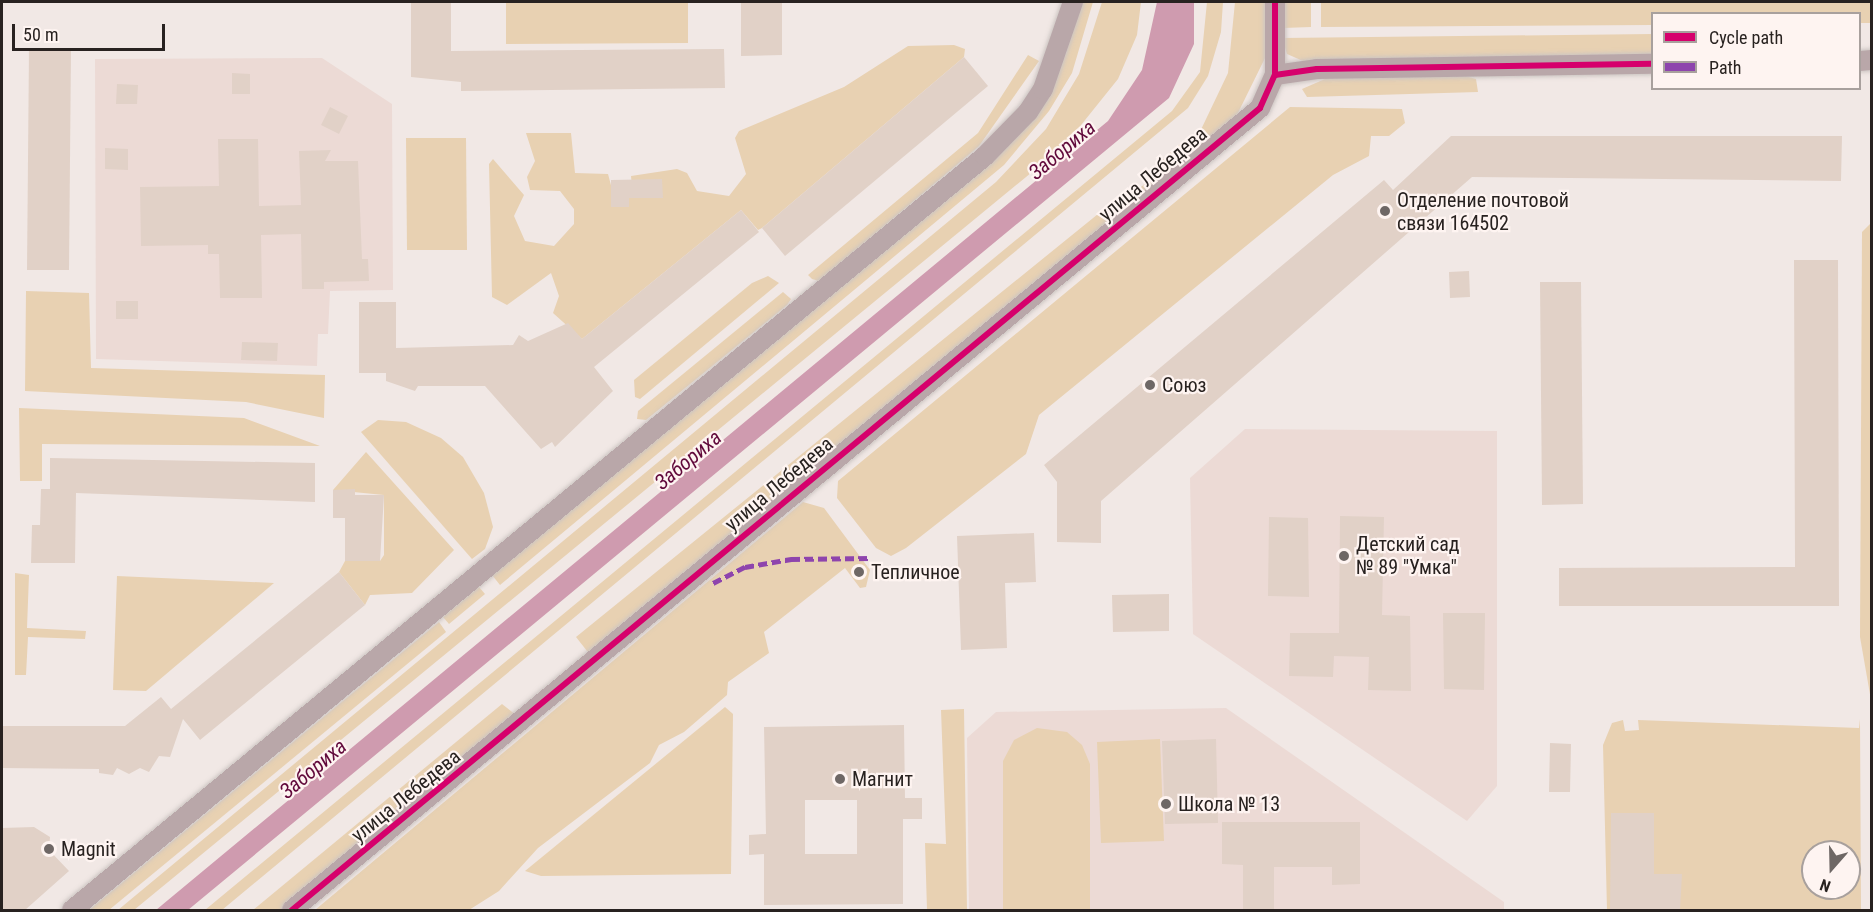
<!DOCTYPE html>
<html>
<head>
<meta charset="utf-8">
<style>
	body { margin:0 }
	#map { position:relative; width:1873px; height:912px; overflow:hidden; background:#f1e8e5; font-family:"Roboto Condensed",sans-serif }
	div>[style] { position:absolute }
	.built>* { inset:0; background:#ecdad5 }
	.green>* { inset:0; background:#e8d1b2 }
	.water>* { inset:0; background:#cf9baf }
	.building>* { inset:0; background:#e1d1c7 }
	.roads { filter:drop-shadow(0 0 2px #ccc5c2) drop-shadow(0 0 2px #ccc5c2) }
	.minor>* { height:20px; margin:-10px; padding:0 10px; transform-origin:10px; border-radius:10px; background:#b9a7a9 }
	.quiet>* { height:4.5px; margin-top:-2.25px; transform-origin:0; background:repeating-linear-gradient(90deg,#8e44ad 0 9px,transparent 0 13.5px) }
	.cycleway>* { height:6px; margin:-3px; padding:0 3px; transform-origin:3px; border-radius:3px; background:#d6006c }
	.dots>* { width:16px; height:16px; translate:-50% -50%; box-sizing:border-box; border:3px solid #fef4f1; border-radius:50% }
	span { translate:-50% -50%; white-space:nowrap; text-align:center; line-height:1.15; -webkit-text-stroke:4.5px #fef4f1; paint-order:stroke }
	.street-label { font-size:20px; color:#282220 }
	.poi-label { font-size:20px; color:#282220 }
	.left { translate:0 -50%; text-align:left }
	.water-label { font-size:21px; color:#61093b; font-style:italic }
	.frame { position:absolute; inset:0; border:3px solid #282220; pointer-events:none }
	.legend { position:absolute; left:1651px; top:12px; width:210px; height:78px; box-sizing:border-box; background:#fef4f1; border:2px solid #a8a09d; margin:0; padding:8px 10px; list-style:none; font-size:18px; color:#282220 }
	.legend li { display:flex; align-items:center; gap:12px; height:30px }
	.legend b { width:30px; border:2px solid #a8a09d }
	.north { position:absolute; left:1801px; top:840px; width:60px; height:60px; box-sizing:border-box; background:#fef4f1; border:2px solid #a8a09d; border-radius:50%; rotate:200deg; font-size:16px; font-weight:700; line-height:24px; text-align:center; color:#282220 }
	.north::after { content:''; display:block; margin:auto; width:21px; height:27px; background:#6e6765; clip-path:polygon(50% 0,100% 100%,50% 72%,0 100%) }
	.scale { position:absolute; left:12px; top:24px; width:153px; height:27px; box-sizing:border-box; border:3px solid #282220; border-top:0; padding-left:8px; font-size:18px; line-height:21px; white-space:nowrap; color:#282220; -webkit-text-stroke:4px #fef4f1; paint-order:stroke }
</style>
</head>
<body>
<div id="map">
	<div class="built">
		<div style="clip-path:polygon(322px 58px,392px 104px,393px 290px,330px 291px,328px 334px,318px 334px,317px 366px,96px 359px,95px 59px)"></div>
		<div style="clip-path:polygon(1245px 429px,1497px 431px,1497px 786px,1467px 821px,1193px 634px,1190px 478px)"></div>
		<div style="clip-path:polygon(1226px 708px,1504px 902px,1504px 910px,969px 910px,967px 738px,996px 712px)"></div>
	</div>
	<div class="green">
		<div style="clip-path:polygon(506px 2px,688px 2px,688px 43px,506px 44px)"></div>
		<div style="clip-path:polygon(1079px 2px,1093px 2px,1072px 73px,1049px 111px,1004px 165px,500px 585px,492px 575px,1039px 103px,1066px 54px)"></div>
		<div style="clip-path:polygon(1102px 2px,1141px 2px,1137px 35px,1118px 79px,1065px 145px,134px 910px,118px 910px,996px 182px,1046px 129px,1079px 74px)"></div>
		<div style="clip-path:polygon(1207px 2px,1223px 2px,1221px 32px,1208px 76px,1188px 108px,222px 910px,205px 910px,1172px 111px,1200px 72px)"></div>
		<div style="clip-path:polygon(1235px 2px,1267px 2px,1266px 56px,1235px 119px,591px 654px,587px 651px,576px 637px,1119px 197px,1124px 200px,1150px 180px,1148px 175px,1176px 147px,1190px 137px,1196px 140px,1228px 73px)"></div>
		<div style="clip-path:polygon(1283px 2px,1311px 2px,1311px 27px,1283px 28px)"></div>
		<div style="clip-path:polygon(1321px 2px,1871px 2px,1872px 23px,1860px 23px,1860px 14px,1652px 14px,1652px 25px,1321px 27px)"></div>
		<div style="clip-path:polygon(1652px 34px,1652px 57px,1303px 61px,1287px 54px,1282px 38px)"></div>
		<div style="clip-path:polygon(954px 45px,965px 49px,964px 57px,762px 228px,758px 230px,741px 210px,582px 339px,553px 313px,559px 296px,551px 273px,507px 305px,492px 297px,489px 164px,493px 159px,524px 195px,514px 216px,525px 241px,554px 246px,574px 224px,574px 209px,560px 191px,530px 190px,527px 177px,535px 161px,526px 133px,571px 133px,575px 173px,608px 174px,612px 189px,632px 187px,631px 176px,677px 169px,687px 173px,697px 191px,729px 196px,746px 174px,735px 138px,739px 131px,844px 87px,908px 46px)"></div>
		<div style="clip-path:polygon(1028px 55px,1039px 61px,979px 146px,819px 281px,812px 279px,808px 275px,978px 133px)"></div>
		<div style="clip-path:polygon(1465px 76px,1476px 79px,1478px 92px,1307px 97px,1302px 89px,1325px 79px)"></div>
		<div style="clip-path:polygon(1290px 107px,1402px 109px,1405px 123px,1389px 136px,1371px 136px,1369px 156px,1333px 175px,1039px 415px,1026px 454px,906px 548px,891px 556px,876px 548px,837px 498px,838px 481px)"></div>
		<div style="clip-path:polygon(406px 138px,466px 138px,467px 250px,407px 250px)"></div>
		<div style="clip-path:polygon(1871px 223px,1872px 223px,1871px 700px,1860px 637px,1862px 232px)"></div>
		<div style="clip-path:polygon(768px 276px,779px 283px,640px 399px,635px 397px,634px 380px,752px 283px)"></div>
		<div style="clip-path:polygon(26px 291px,89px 293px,91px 368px,325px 375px,324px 418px,246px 402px,25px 391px)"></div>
		<div style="clip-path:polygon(783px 292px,791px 299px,787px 305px,646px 420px,637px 419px,638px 411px)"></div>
		<div style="clip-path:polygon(19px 408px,244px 418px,320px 446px,42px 444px,42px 481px,20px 481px)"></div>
		<div style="clip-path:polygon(378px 420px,406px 422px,441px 438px,463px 457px,484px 493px,493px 527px,485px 549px,472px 559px,361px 432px)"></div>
		<div style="clip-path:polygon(366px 452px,454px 550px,412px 593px,370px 595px,365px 605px,339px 572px,345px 561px,380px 561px,384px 555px,384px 495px,333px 490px)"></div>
		<div style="clip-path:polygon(803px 502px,824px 508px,870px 570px,866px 587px,860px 588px,845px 568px,764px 632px,769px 653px,728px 682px,727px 695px,684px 732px,659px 745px,650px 763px,538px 848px,499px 891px,469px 910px,315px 910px)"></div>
		<div style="clip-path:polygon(15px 573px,29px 575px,27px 628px,86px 631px,85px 639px,28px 637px,26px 675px,15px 675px)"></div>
		<div style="clip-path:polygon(117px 576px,274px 583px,146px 691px,113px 690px)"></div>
		<div style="clip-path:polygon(479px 587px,485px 594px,449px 624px,443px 617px)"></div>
		<div style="clip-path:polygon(439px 622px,446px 632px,109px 910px,89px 910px)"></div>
		<div style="clip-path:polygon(502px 704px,521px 719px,292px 910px,253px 910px)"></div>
		<div style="clip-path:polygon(725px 707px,733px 714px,731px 874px,541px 876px,525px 871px)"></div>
		<div style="clip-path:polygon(964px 709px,967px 910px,927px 910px,925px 843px,946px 844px,941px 710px)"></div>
		<div style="clip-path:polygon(evenodd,1860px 719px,1861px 910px,1607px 910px,1603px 745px,1612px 723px,1623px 720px,1625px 731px,1639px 730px,1638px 720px,1859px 728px,1860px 719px,1813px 852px,1849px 852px,1849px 888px,1813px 888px,1813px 852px)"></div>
		<div style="clip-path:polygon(1037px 728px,1067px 732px,1082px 745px,1090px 764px,1090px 910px,1003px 910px,1003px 761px,1014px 740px)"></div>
		<div style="clip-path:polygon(1160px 739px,1164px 841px,1101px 843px,1097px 742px)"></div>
	</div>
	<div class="water">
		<div style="clip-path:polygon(1157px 2px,1194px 2px,1194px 44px,1169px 98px,188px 910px,156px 910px,1108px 121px,1142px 70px)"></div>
	</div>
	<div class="building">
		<div style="clip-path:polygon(411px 2px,451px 2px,451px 51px,724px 49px,725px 88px,461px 91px,461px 82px,411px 77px)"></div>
		<div style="clip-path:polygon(741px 2px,782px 2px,782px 55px,741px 56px)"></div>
		<div style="clip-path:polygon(29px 48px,71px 49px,69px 270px,27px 270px)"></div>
		<div style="clip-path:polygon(964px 57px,988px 86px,785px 256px,762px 228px)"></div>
		<div style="clip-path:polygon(232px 73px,250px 74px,250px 94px,232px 94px)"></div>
		<div style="clip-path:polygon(117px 84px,138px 85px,137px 104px,116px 104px)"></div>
		<div style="clip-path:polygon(330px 107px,348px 116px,339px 134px,321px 125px)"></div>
		<div style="clip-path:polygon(1451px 136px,1842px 136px,1841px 181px,1472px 177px,1101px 501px,1101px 543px,1057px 542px,1057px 482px,1044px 465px,1384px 180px,1393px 190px)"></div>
		<div style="clip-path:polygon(218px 139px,258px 139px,259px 206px,301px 205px,299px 151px,331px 150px,325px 161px,358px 161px,362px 259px,368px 259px,369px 281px,324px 282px,324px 289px,302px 289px,301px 234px,261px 235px,262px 298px,220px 298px,219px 254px,208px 254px,208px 245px,141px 246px,140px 187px,219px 186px)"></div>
		<div style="clip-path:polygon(105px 148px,128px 149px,128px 170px,105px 169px)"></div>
		<div style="clip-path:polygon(662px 179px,663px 198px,629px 198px,629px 207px,611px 207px,611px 180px)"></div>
		<div style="clip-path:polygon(741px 210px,759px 232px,594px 367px,613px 391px,555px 447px,552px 442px,541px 449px,485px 386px,418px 386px,415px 391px,386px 381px,386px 373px,359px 373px,359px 302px,396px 302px,396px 348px,513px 345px,519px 335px,528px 341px,568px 323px,582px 339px)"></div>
		<div style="clip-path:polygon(1794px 260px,1838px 260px,1839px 606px,1559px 606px,1559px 568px,1795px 567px)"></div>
		<div style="clip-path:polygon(1469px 271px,1470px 297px,1450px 298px,1449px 272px)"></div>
		<div style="clip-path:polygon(1540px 282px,1581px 282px,1583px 504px,1542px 505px)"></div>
		<div style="clip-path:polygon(116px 301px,138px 301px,138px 319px,116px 319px)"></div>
		<div style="clip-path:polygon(242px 342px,278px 343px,277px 361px,241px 360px)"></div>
		<div style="clip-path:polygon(50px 458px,315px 463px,315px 502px,76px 493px,75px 563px,31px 563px,32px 525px,40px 525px,41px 489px,50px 489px)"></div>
		<div style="clip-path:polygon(355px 489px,355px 495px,384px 495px,380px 561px,345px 561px,345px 518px,333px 518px,333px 490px)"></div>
		<div style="clip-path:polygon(1340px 516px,1384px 517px,1382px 615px,1410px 616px,1411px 691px,1368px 690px,1369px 657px,1334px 656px,1333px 677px,1289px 676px,1290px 633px,1339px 633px)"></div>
		<div style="clip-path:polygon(1269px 517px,1308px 518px,1309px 597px,1268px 596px)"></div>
		<div style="clip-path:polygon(1034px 533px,1036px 582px,1005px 583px,1007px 648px,961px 650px,957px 536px)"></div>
		<div style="clip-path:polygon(339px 572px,365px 605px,200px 740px,183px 719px,170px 757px,159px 756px,149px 772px,140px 768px,129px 774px,117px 768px,113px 775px,99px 773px,99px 769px,2px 768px,2px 726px,125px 726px,161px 697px,171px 709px)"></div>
		<div style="clip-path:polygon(1169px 594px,1169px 631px,1113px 632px,1112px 595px)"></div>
		<div style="clip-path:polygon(1443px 613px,1485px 613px,1484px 690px,1444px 689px)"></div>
		<div style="clip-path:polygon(evenodd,904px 725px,905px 798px,922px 798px,922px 819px,903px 819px,903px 904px,764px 905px,764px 854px,749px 855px,749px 835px,766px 834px,764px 727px,904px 725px,805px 800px,857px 800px,857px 854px,805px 854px,805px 800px)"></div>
		<div style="clip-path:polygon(1216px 739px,1218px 823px,1165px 824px,1162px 741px)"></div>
		<div style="clip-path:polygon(1550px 743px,1571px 744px,1570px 792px,1549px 792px)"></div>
		<div style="clip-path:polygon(1611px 813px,1654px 813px,1654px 874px,1682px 874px,1680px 910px,1610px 910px)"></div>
		<div style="clip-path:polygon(1222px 822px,1360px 822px,1360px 884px,1332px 885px,1332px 867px,1274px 867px,1274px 910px,1243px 910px,1243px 865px,1222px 864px)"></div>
		<div style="clip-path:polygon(34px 827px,50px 837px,49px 850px,69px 871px,25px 910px,2px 910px,2px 828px)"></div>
	</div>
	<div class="roads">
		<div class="minor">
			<div style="left:1860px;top:61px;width:12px;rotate:-5deg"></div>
			<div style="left:1275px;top:75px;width:42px;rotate:-8.1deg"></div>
			<div style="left:1317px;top:69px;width:335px;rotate:-0.9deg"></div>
			<div style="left:72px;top:910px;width:1184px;rotate:-39.55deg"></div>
			<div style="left:985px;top:156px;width:62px;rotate:-45.7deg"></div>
			<div style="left:1028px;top:112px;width:27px;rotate:-57deg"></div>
			<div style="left:1043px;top:89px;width:92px;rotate:-71deg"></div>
			<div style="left:292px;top:910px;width:1257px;rotate:-39.64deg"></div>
			<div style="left:1260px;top:108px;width:36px;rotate:-66deg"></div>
			<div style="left:1275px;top:75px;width:73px;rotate:-90deg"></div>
		</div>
	</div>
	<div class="quiet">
		<div style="left:713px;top:583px;width:36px;rotate:-27deg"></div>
		<div style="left:745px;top:567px;width:47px;rotate:-9.9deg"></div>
		<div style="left:791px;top:559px;width:80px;rotate:-0.7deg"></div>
	</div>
	<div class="cycleway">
		<div style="left:1275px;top:75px;width:42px;rotate:-8.1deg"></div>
		<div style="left:1317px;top:69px;width:335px;rotate:-0.9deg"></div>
		<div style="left:292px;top:910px;width:1257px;rotate:-39.64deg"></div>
		<div style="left:1260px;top:108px;width:36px;rotate:-66deg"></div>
		<div style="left:1275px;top:75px;width:73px;rotate:-90deg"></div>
	</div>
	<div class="dots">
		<div style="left:1385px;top:211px;background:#6e6765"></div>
		<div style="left:1150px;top:385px;background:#6e6765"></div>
		<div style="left:1344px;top:556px;background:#6e6765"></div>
		<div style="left:859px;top:572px;background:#6e6765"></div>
		<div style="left:840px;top:779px;background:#6e6765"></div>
		<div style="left:1166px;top:804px;background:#6e6765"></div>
		<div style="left:49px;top:849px;background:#6e6765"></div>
	</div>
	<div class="street-label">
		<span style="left:1153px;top:174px;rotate:-40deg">улица Лебедева</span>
		<span style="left:779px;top:484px;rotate:-40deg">улица Лебедева</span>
		<span style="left:406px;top:796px;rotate:-39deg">улица Лебедева</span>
	</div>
	<div class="poi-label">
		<span class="left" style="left:1397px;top:212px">Отделение почтовой<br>связи 164502</span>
		<span class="left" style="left:1162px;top:385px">Союз</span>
		<span class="left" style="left:1356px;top:556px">Детский сад<br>№ 89 "Умка"</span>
		<span class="left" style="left:871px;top:572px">Тепличное</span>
		<span class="left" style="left:852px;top:779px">Магнит</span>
		<span class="left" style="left:1178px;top:804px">Школа № 13</span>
		<span class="left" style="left:61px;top:849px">Magnit</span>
	</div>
	<div class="water-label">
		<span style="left:1062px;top:150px;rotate:-40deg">Забориха</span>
		<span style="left:688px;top:460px;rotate:-40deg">Забориха</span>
		<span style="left:313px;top:769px;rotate:-40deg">Забориха</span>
	</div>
	<div class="frame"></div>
	<ul class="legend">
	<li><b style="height:8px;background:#d6006c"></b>Cycle path</li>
	<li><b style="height:8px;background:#8e44ad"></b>Path</li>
	</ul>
	<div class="north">N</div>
	<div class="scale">50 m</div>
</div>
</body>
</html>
